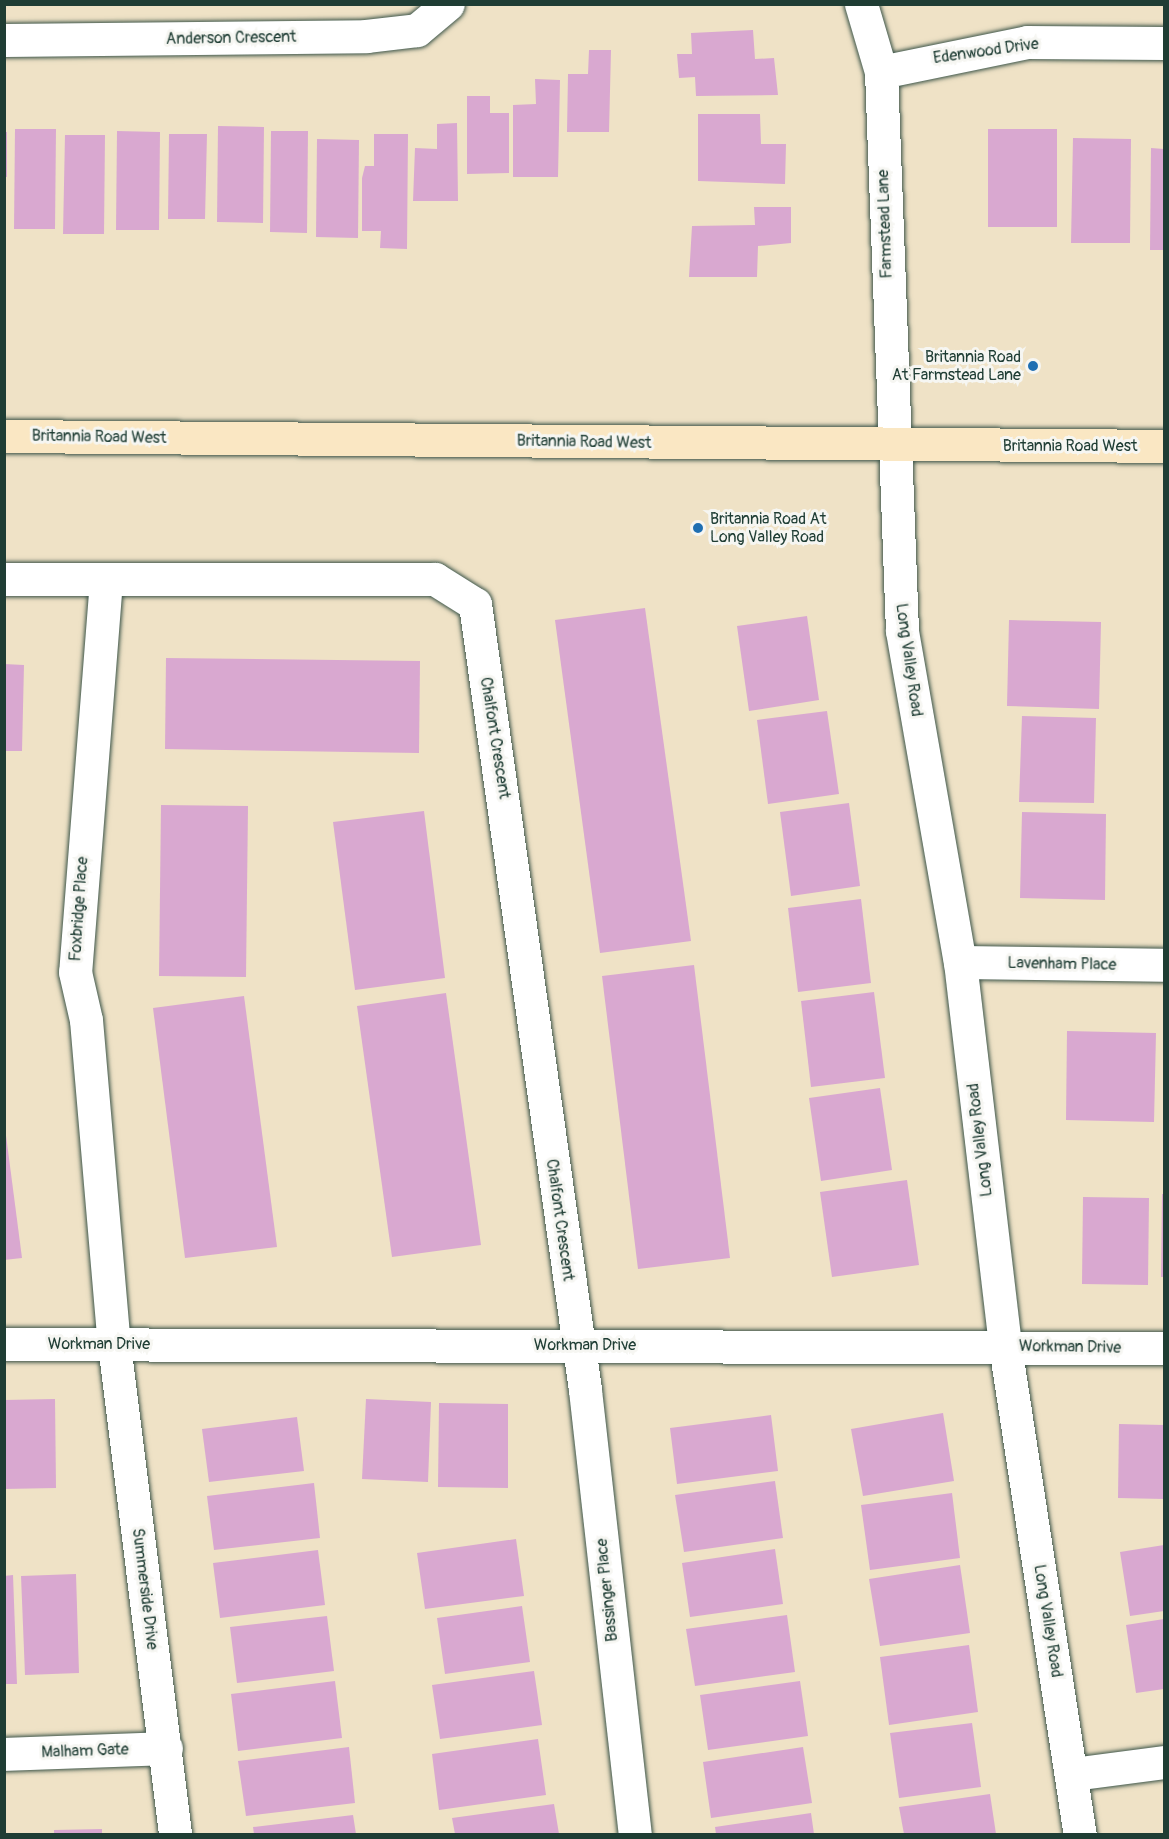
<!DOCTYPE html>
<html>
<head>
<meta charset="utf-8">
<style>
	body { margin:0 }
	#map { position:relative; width:1169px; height:1839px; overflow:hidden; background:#efe2c6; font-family:Pangolin,sans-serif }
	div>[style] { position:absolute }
	.building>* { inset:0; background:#d9a8d0 }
	.roads { filter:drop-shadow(0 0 2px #3e564a) drop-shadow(0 0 2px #3e564a) }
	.minor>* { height:33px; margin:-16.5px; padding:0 16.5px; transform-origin:16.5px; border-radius:16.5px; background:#fff }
	.tertiary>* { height:33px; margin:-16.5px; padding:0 16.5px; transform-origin:16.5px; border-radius:16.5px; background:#fff }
	.secondary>* { height:33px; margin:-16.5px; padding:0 16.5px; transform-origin:16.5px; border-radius:16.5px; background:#fae7c3 }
	.dots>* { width:16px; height:16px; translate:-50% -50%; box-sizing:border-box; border:3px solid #f6f6f2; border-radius:50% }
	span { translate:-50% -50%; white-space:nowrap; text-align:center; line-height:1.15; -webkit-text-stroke:6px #f6f6f2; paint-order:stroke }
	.street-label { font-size:16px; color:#1f3d34 }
	.poi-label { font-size:16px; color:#1f3d34 }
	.right { translate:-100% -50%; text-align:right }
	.left { translate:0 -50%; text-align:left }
	.frame { position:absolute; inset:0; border:6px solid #1f3d34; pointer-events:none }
</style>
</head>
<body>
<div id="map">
	<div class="building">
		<div style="clip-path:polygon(753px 30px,755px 59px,774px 58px,778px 95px,696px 96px,695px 77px,679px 78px,677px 54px,692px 54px,691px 33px)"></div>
		<div style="clip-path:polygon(589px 50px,611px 50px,609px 132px,567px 132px,568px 74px,588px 74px)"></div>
		<div style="clip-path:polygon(535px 79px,560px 80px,558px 177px,513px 177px,513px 105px,536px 104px)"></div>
		<div style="clip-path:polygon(467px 96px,490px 96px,490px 113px,509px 113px,509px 173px,467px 174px)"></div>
		<div style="clip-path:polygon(698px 114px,760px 114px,761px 144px,786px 144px,785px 184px,698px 181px)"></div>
		<div style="clip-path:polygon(457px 123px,458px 201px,413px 201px,415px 148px,437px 149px,437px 124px)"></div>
		<div style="clip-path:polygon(218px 126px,264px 127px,263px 223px,217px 222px)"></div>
		<div style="clip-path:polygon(15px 129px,56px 129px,55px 229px,14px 229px)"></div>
		<div style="clip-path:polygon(988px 129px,1057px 129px,1057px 227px,988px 227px)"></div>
		<div style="clip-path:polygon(117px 131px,160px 132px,159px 230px,116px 230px)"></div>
		<div style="clip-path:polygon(271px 131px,308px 131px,307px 233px,270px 232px)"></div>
		<div style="clip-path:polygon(5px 132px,7px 132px,7px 177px,5px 177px)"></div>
		<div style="clip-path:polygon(169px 134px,207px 134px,205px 219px,168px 219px)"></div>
		<div style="clip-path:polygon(374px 134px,408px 134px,407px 249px,380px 248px,381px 231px,362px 231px,362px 178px,365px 166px,374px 166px)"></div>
		<div style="clip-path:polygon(65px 135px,105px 135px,104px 234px,63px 234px)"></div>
		<div style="clip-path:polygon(1073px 138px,1131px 139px,1130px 243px,1071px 243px)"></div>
		<div style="clip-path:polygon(317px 139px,359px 140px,358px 238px,316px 237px)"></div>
		<div style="clip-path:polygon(1151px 148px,1164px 149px,1164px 250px,1150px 250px)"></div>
		<div style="clip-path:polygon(754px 207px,791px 207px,791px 243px,758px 246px,757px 277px,689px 277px,692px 226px,755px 225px)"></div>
		<div style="clip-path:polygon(645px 608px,691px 941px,600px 953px,555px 620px)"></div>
		<div style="clip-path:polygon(807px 616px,819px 700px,749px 711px,737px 626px)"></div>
		<div style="clip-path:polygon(1009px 620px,1101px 622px,1099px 709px,1007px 706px)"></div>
		<div style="clip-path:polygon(166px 658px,420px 661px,419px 753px,165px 749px)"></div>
		<div style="clip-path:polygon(4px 664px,24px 665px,22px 751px,4px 751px)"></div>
		<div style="clip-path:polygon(827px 711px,839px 794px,768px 804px,757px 720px)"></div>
		<div style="clip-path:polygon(1022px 716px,1096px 718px,1094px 803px,1019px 802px)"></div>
		<div style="clip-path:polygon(849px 803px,860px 886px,791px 896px,780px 812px)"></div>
		<div style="clip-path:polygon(161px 805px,248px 806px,246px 977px,159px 976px)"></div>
		<div style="clip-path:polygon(424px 811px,445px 978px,355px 990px,333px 822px)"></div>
		<div style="clip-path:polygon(1022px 812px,1106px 814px,1105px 900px,1020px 898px)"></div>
		<div style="clip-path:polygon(861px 899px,871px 983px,798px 992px,788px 908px)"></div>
		<div style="clip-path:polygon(694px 965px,730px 1258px,638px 1269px,602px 976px)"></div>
		<div style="clip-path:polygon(874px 992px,885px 1078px,811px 1087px,801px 1001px)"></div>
		<div style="clip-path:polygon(446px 993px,481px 1245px,392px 1257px,357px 1006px)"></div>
		<div style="clip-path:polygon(244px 996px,277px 1247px,185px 1258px,153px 1008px)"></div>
		<div style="clip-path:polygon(1067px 1031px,1156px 1033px,1154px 1122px,1066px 1120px)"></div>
		<div style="clip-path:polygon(880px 1088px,892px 1170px,821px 1181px,809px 1098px)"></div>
		<div style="clip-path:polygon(4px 1120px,22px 1258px,4px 1260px)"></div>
		<div style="clip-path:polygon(907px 1180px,919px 1265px,832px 1277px,820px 1192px)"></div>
		<div style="clip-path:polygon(1162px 1194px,1164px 1194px,1164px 1277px,1161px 1277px)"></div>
		<div style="clip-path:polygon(1083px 1197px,1149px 1198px,1148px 1285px,1082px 1284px)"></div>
		<div style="clip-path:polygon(55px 1399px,56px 1488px,4px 1489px,4px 1400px)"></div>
		<div style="clip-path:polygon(366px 1399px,431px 1402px,428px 1482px,362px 1479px)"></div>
		<div style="clip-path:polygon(439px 1403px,508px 1404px,508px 1488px,438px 1487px)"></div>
		<div style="clip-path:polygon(943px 1413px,954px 1481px,863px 1496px,851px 1429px)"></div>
		<div style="clip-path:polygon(771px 1415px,778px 1471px,677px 1484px,670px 1428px)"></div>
		<div style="clip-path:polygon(297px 1417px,304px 1471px,209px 1482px,202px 1429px)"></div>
		<div style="clip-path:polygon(1119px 1424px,1164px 1425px,1164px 1499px,1118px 1498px)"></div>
		<div style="clip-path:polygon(775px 1481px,783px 1538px,684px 1552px,675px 1495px)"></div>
		<div style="clip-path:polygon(314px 1483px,320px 1538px,214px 1550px,207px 1496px)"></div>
		<div style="clip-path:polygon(952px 1493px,960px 1558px,870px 1570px,861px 1505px)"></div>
		<div style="clip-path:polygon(516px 1539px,524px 1596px,425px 1609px,417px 1553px)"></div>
		<div style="clip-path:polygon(1164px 1545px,1164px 1611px,1130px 1616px,1120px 1552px)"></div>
		<div style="clip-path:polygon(775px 1549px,783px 1604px,690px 1617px,682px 1563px)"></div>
		<div style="clip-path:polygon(318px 1550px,325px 1605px,220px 1618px,213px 1563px)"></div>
		<div style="clip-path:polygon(960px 1565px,970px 1633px,880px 1646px,869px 1579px)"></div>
		<div style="clip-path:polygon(76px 1574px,79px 1673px,25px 1675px,21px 1576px)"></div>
		<div style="clip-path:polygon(13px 1575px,17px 1684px,4px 1684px,4px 1576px)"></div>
		<div style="clip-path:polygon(522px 1606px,530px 1662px,445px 1674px,437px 1618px)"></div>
		<div style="clip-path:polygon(787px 1615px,795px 1672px,695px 1686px,686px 1629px)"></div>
		<div style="clip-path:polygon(327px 1616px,334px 1671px,237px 1683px,230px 1627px)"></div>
		<div style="clip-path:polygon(1164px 1619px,1164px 1689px,1136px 1693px,1126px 1625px)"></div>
		<div style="clip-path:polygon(969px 1645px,978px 1712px,889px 1725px,880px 1657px)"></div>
		<div style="clip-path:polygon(534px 1671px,542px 1725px,440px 1739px,432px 1685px)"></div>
		<div style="clip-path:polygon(335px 1681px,342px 1738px,238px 1751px,231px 1694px)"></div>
		<div style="clip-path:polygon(800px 1681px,808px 1736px,708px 1750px,700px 1695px)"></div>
		<div style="clip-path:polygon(972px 1723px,981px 1787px,899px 1798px,890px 1733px)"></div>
		<div style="clip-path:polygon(538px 1739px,546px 1795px,439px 1810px,432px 1754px)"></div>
		<div style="clip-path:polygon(349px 1747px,355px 1803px,246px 1816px,238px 1761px)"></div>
		<div style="clip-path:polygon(803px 1747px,812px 1803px,711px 1818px,703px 1762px)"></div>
		<div style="clip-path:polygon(990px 1794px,996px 1834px,904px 1834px,899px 1807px)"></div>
		<div style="clip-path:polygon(554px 1804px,559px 1834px,455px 1834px,452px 1818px)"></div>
		<div style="clip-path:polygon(811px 1813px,814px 1834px,716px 1834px,715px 1827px)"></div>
		<div style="clip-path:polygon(353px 1815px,356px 1834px,254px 1834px,253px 1827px)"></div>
		<div style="clip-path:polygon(102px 1829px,102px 1834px,54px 1834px,54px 1830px)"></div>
	</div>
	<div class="roads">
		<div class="minor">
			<div style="left:4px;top:40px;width:362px;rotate:-0.6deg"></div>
			<div style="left:366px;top:36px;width:51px;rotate:-6.7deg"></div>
			<div style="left:417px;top:30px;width:40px;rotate:-40deg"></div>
			<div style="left:4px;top:579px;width:431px"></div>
			<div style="left:435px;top:579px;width:47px;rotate:32deg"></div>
			<div style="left:475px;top:604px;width:794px;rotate:82.03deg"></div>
			<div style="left:585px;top:1390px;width:447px;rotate:83.6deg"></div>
			<div style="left:106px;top:580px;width:393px;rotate:94.5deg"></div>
			<div style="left:75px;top:972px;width:49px;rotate:77.1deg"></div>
			<div style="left:86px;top:1020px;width:325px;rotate:85.1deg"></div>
			<div style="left:114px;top:1344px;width:494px;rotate:82.9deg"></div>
			<div style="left:960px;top:962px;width:204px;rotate:0.8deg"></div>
			<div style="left:4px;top:1754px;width:162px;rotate:-2.1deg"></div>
			<div style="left:1073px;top:1774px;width:92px;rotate:-7.5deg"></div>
		</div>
		<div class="tertiary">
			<div style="left:861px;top:4px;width:71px;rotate:73.6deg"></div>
			<div style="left:881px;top:72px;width:559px;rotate:87.85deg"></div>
			<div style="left:902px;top:631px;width:336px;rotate:80.1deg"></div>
			<div style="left:960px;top:962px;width:387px;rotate:83.3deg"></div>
			<div style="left:1005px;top:1346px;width:494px;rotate:81.3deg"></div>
			<div style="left:881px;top:72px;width:149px;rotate:-11.6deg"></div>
			<div style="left:1027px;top:42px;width:137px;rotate:0.4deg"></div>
			<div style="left:4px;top:1344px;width:1160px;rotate:0.2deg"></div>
		</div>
		<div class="secondary">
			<div style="left:4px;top:436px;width:1160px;rotate:0.49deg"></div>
		</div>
	</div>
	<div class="dots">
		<div style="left:1033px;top:366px;background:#1f6fb2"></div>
		<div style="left:698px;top:528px;background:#1f6fb2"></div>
	</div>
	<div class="street-label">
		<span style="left:231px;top:38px;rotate:-1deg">Anderson Crescent</span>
		<span style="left:986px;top:51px;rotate:-8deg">Edenwood Drive</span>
		<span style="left:885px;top:224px;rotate:-92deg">Farmstead Lane</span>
		<span style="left:99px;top:437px;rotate:1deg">Britannia Road West</span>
		<span style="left:584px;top:442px;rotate:1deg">Britannia Road West</span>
		<span style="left:1070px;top:446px">Britannia Road West</span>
		<span style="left:909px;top:660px;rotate:82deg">Long Valley Road</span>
		<span style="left:495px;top:738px;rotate:81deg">Chalfont Crescent</span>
		<span style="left:79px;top:909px;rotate:-86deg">Foxbridge Place</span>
		<span style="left:1062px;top:964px;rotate:1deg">Lavenham Place</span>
		<span style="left:980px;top:1140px;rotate:-97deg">Long Valley Road</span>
		<span style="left:560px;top:1220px;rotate:82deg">Chalfont Crescent</span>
		<span style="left:99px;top:1344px">Workman Drive</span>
		<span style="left:585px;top:1345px">Workman Drive</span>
		<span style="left:1070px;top:1347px;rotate:1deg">Workman Drive</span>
		<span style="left:145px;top:1589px;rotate:83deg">Summerside Drive</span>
		<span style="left:607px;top:1590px;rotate:-96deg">Bassinger Place</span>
		<span style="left:1048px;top:1621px;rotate:81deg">Long Valley Road</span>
		<span style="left:85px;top:1751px;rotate:-2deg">Malham Gate</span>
	</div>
	<div class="poi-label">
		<span class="right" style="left:1021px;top:366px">Britannia Road<br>At Farmstead Lane</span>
		<span class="left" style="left:710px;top:528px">Britannia Road At<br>Long Valley Road</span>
	</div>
	<div class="frame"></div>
</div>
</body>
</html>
